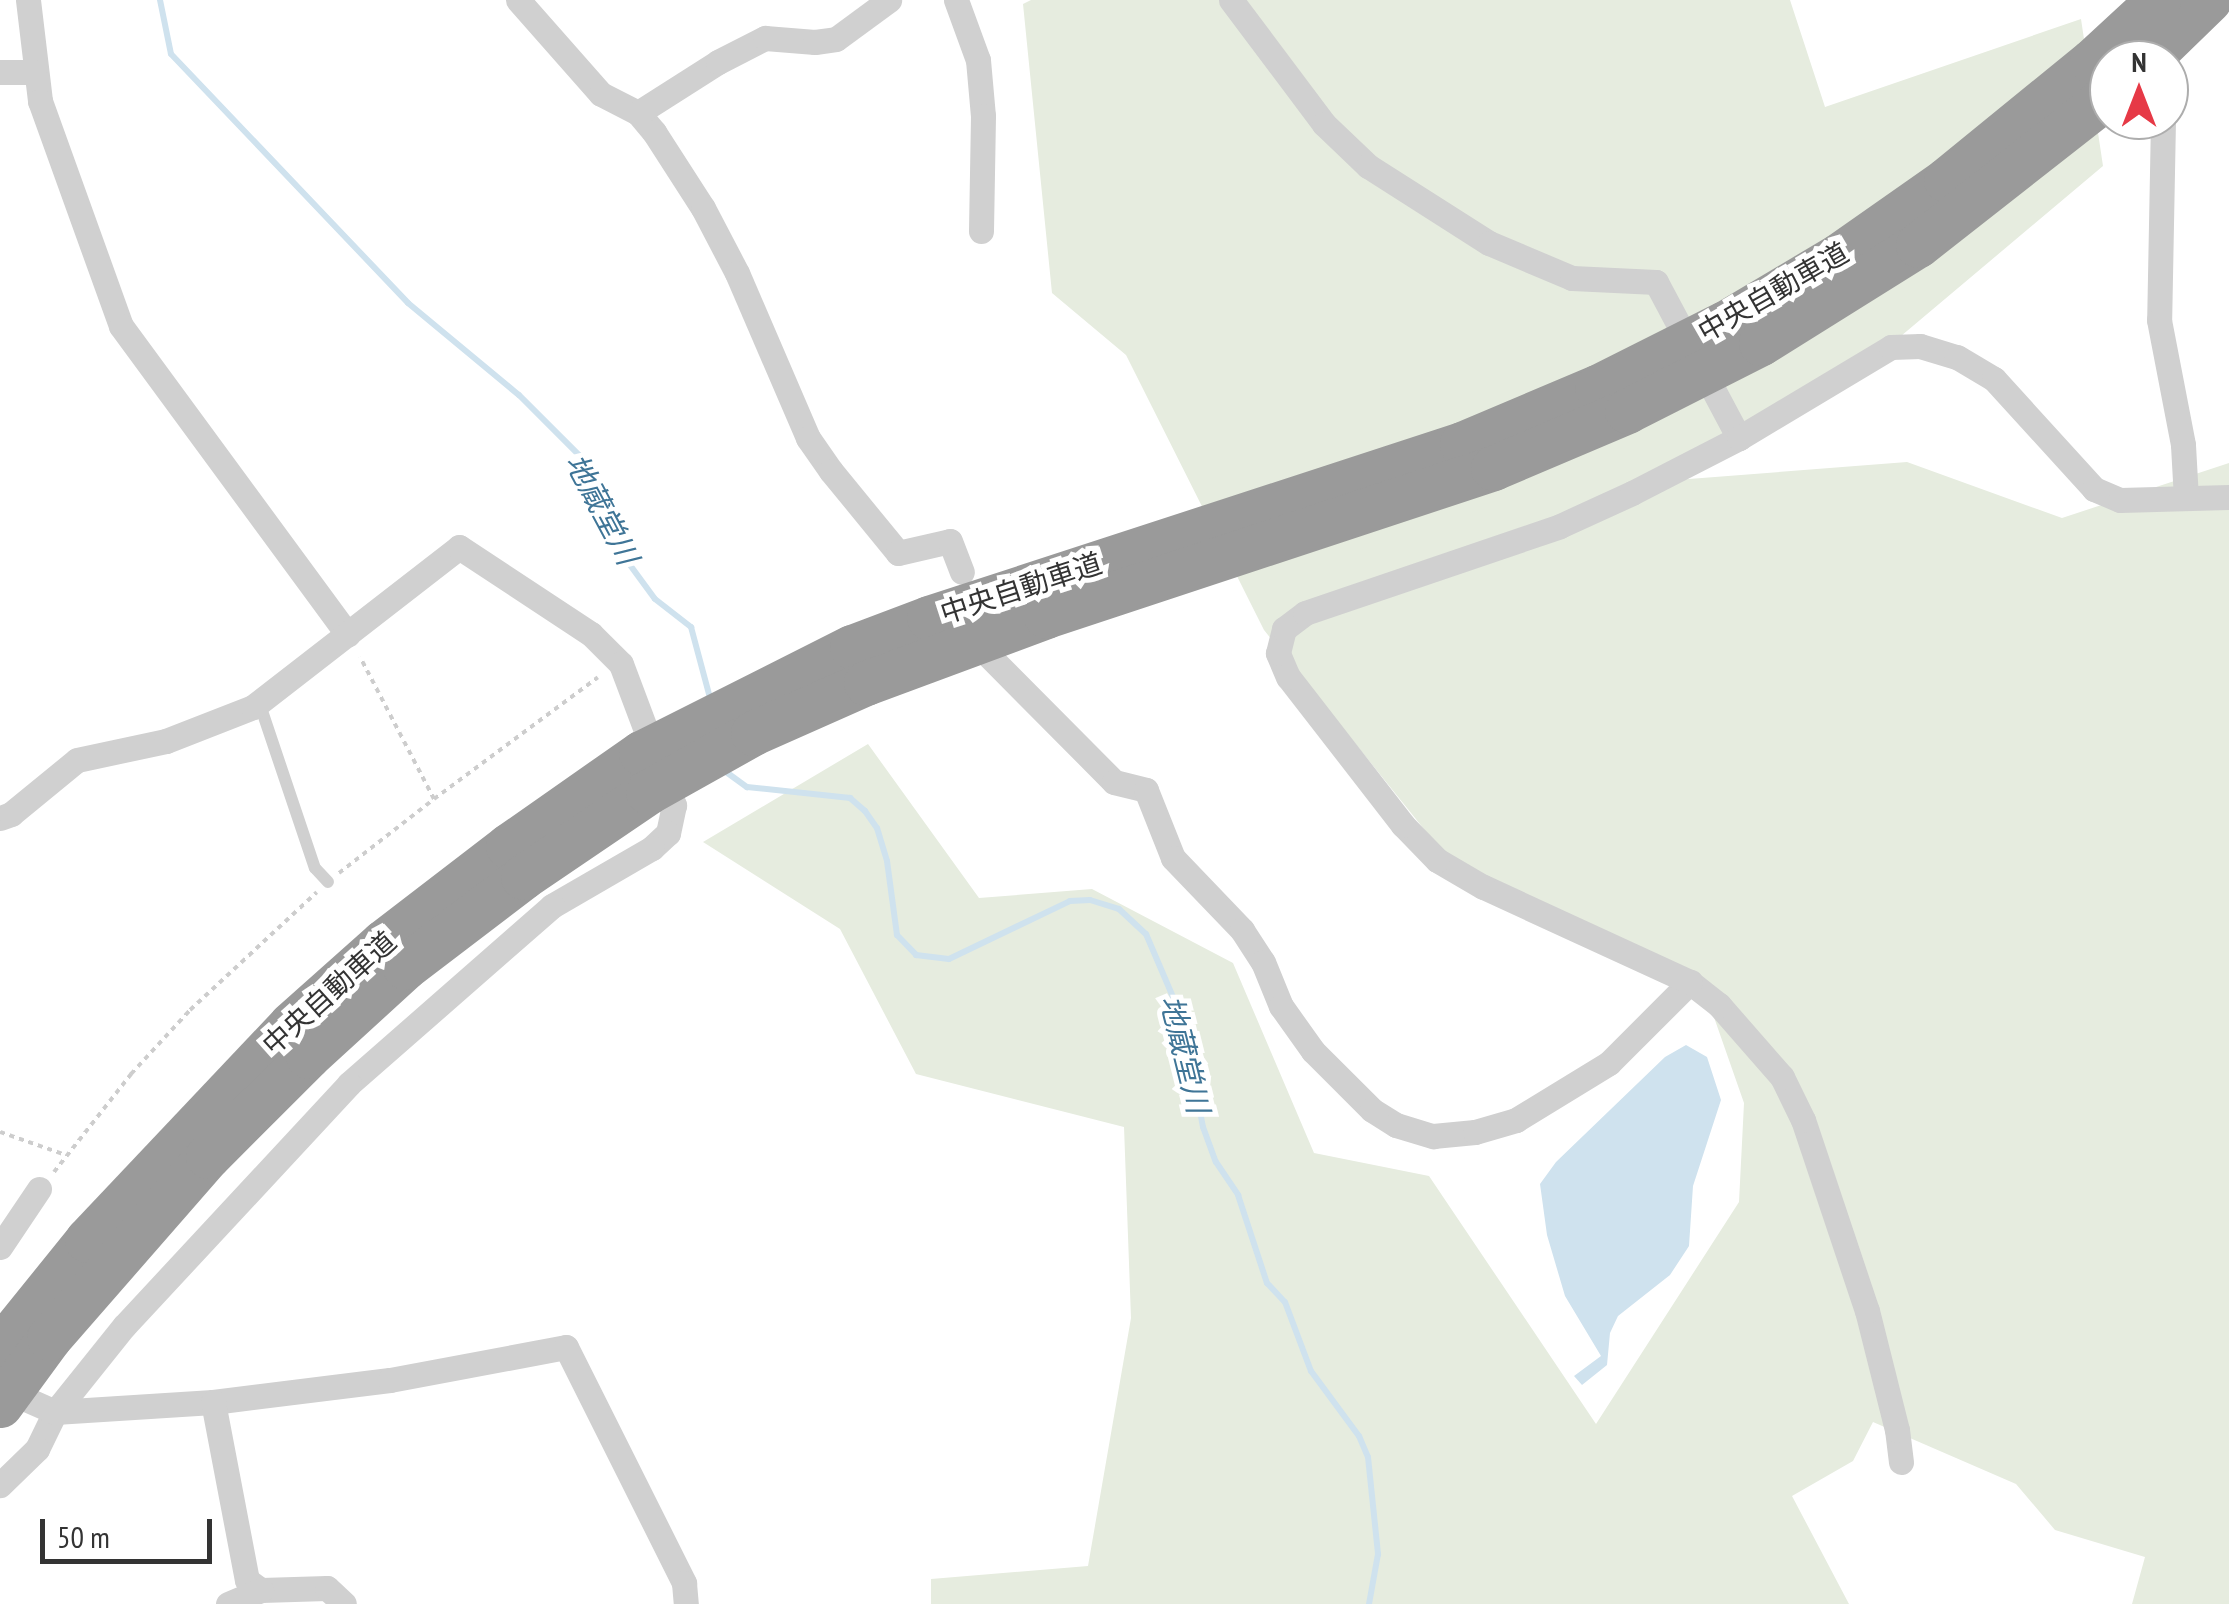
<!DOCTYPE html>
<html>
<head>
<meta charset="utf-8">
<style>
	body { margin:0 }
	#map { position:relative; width:2229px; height:1604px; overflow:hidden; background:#fff; font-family:"PT Sans Narrow","Noto Sans JP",sans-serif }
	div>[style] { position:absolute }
	.green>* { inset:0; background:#e6ecdf }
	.water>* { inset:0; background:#cfe2ee }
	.stream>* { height:6px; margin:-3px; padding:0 3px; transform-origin:3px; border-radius:3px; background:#cfe2ee }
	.path>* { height:4px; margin-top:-2px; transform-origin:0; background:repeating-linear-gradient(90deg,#cdcdcd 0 5px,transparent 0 10px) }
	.lane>* { height:12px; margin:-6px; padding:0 6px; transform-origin:6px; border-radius:6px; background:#d0d0d0 }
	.street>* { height:25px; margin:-12.5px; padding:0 12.5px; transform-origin:12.5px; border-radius:12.5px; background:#d0d0d0 }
	.highway>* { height:45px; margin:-22.5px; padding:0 22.5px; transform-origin:22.5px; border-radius:22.5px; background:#9a9a9a }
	span { translate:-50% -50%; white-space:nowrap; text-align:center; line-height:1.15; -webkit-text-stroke:10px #fff; paint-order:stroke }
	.street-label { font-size:28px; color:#333 }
	.water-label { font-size:30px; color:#3f7597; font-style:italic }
	.north { position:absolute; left:2089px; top:40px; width:100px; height:100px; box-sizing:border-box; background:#fff; border:2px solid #adadad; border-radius:50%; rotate:0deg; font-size:28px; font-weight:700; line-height:40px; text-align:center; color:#333 }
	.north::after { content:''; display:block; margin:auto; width:35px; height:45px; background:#e63946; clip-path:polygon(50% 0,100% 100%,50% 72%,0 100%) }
	.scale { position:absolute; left:40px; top:1519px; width:172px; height:45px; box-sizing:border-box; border:5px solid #333; border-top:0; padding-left:12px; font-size:30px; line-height:35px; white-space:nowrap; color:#333; -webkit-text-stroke:8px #fff; paint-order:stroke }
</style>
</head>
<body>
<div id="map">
	<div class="green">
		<div style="clip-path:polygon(1031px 0,1790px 0,1825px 107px,2081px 19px,2103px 166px,1901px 336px,1663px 481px,1907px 462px,2062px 518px,2229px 463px,2229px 1604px,2132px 1604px,2145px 1557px,2055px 1530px,2016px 1484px,1873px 1422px,1853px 1461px,1792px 1496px,1849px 1604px,931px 1604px,931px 1579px,1088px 1566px,1131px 1318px,1124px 1127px,916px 1074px,840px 929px,703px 842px,868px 744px,979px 898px,1092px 889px,1233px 963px,1314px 1153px,1429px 1176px,1596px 1424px,1739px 1202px,1744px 1103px,1702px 983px,1448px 859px,1264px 630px,1126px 355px,1052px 293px,1023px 4px)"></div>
	</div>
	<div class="water">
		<div style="clip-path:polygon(1686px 1045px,1707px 1057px,1721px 1100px,1693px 1186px,1689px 1246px,1670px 1275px,1618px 1316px,1610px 1333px,1607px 1365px,1582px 1385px,1574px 1376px,1601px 1356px,1565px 1296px,1547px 1235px,1540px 1184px,1556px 1162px,1665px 1057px)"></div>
	</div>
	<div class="stream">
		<div style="left:160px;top:0;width:55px;rotate:78.5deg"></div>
		<div style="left:171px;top:54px;width:344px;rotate:46.4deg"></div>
		<div style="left:408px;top:303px;width:144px;rotate:39.7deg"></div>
		<div style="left:519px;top:395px;width:85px;rotate:45deg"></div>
		<div style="left:579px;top:455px;width:85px;rotate:70.1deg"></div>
		<div style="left:608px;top:535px;width:79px;rotate:53.7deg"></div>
		<div style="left:655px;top:599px;width:46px;rotate:37.9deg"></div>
		<div style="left:691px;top:627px;width:73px;rotate:75deg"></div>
		<div style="left:722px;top:769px;width:31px;rotate:36deg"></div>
		<div style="left:747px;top:787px;width:104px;rotate:6.1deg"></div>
		<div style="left:850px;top:798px;width:20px;rotate:41deg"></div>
		<div style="left:865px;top:811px;width:21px;rotate:55deg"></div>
		<div style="left:877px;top:828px;width:34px;rotate:73deg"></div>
		<div style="left:887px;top:861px;width:75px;rotate:82.3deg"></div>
		<div style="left:897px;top:935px;width:28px;rotate:46deg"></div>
		<div style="left:916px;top:955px;width:33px;rotate:7deg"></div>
		<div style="left:949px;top:959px;width:134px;rotate:-25.6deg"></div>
		<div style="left:1070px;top:901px;width:20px;rotate:-3deg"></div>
		<div style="left:1090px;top:900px;width:30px;rotate:17deg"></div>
		<div style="left:1119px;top:909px;width:37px;rotate:43deg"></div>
		<div style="left:1146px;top:934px;width:91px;rotate:66.8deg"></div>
		<div style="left:1182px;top:1018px;width:111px;rotate:79.1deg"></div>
		<div style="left:1203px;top:1127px;width:37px;rotate:70deg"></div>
		<div style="left:1216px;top:1162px;width:40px;rotate:56deg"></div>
		<div style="left:1238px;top:1195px;width:93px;rotate:71.8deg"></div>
		<div style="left:1267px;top:1283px;width:26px;rotate:47deg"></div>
		<div style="left:1285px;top:1302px;width:74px;rotate:69.4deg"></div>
		<div style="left:1311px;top:1371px;width:81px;rotate:53.6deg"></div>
		<div style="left:1359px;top:1436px;width:23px;rotate:67deg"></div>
		<div style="left:1368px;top:1457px;width:98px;rotate:84.1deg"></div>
		<div style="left:1378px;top:1554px;width:51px;rotate:100.2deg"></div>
	</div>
	<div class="path">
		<div style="left:434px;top:799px;width:204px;rotate:-36.6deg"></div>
		<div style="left:339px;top:873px;width:120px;rotate:-37.9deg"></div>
		<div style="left:434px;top:799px;width:160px;rotate:-117.5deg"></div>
		<div style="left:0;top:1132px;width:70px;rotate:19.2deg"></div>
		<div style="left:54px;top:1172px;width:125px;rotate:-51.8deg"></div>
		<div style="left:131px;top:1074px;width:87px;rotate:-47.3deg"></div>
		<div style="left:190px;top:1010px;width:173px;rotate:-42.9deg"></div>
	</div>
	<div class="lane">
		<div style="left:259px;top:702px;width:175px;rotate:71.4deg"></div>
		<div style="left:315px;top:868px;width:19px;rotate:47deg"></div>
	</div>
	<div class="street">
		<div style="left:28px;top:0;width:102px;rotate:83.2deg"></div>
		<div style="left:40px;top:101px;width:239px;rotate:70.2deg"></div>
		<div style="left:121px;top:326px;width:383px;rotate:53.7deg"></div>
		<div style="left:518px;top:0;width:125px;rotate:48.6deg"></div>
		<div style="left:601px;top:94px;width:42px;rotate:27.2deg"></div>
		<div style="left:638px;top:113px;width:25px;rotate:50deg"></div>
		<div style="left:654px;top:132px;width:90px;rotate:57.2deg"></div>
		<div style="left:703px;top:208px;width:73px;rotate:62.4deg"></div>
		<div style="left:737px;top:273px;width:180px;rotate:66.7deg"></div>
		<div style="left:808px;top:438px;width:40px;rotate:55.1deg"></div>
		<div style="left:831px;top:471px;width:106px;rotate:50.7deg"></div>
		<div style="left:898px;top:553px;width:53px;rotate:-13deg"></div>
		<div style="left:950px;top:541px;width:33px;rotate:69deg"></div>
		<div style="left:956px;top:0;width:64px;rotate:69.9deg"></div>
		<div style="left:978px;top:60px;width:56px;rotate:84.9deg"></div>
		<div style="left:983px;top:116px;width:115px;rotate:91deg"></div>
		<div style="left:1231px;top:0;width:155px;rotate:53.1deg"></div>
		<div style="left:1324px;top:124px;width:61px;rotate:43.7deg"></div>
		<div style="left:1368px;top:166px;width:143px;rotate:32.5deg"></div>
		<div style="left:1489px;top:243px;width:90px;rotate:22.9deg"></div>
		<div style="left:1572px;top:278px;width:84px;rotate:2.7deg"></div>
		<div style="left:1656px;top:282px;width:177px;rotate:62deg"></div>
		<div style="left:0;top:72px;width:34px"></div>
		<div style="left:638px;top:113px;width:95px;rotate:-32.5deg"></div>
		<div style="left:718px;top:62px;width:53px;rotate:-27.1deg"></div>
		<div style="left:765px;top:38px;width:50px;rotate:4.6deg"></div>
		<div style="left:815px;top:42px;width:21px;rotate:-8deg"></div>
		<div style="left:836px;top:39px;width:66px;rotate:-36.3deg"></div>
		<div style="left:2163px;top:120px;width:200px;rotate:91.1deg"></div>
		<div style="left:2159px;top:320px;width:127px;rotate:79.1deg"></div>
		<div style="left:2183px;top:445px;width:53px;rotate:86.8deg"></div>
		<div style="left:989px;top:656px;width:177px;rotate:45.2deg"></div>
		<div style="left:1114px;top:782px;width:33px;rotate:14deg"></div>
		<div style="left:1146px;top:790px;width:73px;rotate:68.3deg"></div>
		<div style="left:1173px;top:858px;width:100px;rotate:46.2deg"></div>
		<div style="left:1242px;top:930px;width:38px;rotate:57deg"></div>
		<div style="left:1263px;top:962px;width:48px;rotate:67.8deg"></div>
		<div style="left:1281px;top:1006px;width:55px;rotate:54.6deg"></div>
		<div style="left:1313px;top:1051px;width:83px;rotate:45deg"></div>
		<div style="left:1372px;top:1110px;width:28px;rotate:32deg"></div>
		<div style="left:1396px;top:1125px;width:39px;rotate:17deg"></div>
		<div style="left:1433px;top:1136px;width:42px;rotate:-5.4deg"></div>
		<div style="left:1475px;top:1132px;width:43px;rotate:-16.3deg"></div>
		<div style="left:1516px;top:1120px;width:109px;rotate:-31.5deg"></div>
		<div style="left:1609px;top:1063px;width:115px;rotate:-45deg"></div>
		<div style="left:0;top:818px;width:12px;rotate:-20deg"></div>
		<div style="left:11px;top:814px;width:85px;rotate:-39.3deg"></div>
		<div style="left:77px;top:760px;width:91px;rotate:-12.1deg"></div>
		<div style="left:166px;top:741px;width:93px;rotate:-21.3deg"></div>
		<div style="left:253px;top:707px;width:261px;rotate:-37.8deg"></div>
		<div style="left:459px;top:547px;width:158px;rotate:33.4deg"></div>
		<div style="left:591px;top:634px;width:42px;rotate:45deg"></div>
		<div style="left:621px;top:664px;width:151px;rotate:69.4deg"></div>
		<div style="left:674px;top:805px;width:29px;rotate:102deg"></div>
		<div style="left:668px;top:833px;width:22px;rotate:137deg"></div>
		<div style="left:652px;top:848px;width:116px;rotate:149.9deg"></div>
		<div style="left:552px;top:906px;width:270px;rotate:138.8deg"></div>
		<div style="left:349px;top:1084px;width:330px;rotate:132.9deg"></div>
		<div style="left:124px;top:1326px;width:110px;rotate:128.7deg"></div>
		<div style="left:55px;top:1412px;width:41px;rotate:115.9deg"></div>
		<div style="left:37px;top:1449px;width:52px;rotate:135.8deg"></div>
		<div style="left:0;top:1247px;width:70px;rotate:-56.1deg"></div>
		<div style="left:28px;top:1400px;width:30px;rotate:24deg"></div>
		<div style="left:55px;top:1412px;width:158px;rotate:-3.6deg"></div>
		<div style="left:213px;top:1402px;width:178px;rotate:-7.1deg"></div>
		<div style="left:390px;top:1380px;width:179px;rotate:-10.6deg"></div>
		<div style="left:566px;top:1347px;width:264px;rotate:63.4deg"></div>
		<div style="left:684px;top:1583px;width:21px;rotate:85deg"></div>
		<div style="left:213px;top:1402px;width:181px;rotate:79.2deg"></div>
		<div style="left:247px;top:1580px;width:17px;rotate:36deg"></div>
		<div style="left:261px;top:1590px;width:66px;rotate:-1.7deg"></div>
		<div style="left:327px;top:1588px;width:23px;rotate:43deg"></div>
		<div style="left:1901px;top:1462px;width:32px;rotate:-97deg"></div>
		<div style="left:1897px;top:1430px;width:123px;rotate:-104.1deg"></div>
		<div style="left:1867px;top:1311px;width:201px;rotate:-108.5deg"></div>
		<div style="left:1803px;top:1120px;width:48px;rotate:-116deg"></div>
		<div style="left:1782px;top:1077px;width:96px;rotate:-131.2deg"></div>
		<div style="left:1719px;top:1005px;width:37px;rotate:-142deg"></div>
		<div style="left:1690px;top:982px;width:228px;rotate:-155.3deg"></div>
		<div style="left:1483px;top:887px;width:53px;rotate:-149.6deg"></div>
		<div style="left:1437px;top:860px;width:49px;rotate:-134.2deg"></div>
		<div style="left:1403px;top:825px;width:187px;rotate:-127.8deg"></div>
		<div style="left:1288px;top:677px;width:26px;rotate:-113deg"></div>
		<div style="left:1278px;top:653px;width:25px;rotate:-76deg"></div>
		<div style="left:1284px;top:629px;width:26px;rotate:-37deg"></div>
		<div style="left:1305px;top:613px;width:269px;rotate:-18.8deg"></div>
		<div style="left:1560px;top:526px;width:79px;rotate:-24.6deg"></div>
		<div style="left:1632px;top:493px;width:120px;rotate:-27.2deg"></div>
		<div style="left:1739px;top:438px;width:177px;rotate:-30.9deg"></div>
		<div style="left:1891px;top:347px;width:29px;rotate:-2deg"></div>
		<div style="left:1920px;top:346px;width:39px;rotate:17deg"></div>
		<div style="left:1957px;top:357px;width:43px;rotate:30.7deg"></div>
		<div style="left:1994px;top:379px;width:149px;rotate:47.7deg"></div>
		<div style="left:2094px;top:489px;width:28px;rotate:23deg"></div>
		<div style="left:2120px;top:500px;width:109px;rotate:-1.6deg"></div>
		<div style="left:228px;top:1604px;width:36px;rotate:-23deg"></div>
	</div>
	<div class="highway">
		<div style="left:2147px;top:60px;width:86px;rotate:-44.1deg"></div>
		<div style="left:0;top:1348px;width:139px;rotate:-51.1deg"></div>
		<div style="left:87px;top:1240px;width:297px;rotate:-46.6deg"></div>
		<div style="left:291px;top:1024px;width:123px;rotate:-41.7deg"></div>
		<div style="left:383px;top:942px;width:158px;rotate:-37.5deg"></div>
		<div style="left:508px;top:846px;width:162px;rotate:-35deg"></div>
		<div style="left:641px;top:753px;width:236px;rotate:-26.7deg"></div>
		<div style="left:852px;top:647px;width:82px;rotate:-20.6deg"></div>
		<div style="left:929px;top:618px;width:561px;rotate:-18.08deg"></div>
		<div style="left:1462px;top:444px;width:147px;rotate:-22.9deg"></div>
		<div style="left:1597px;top:387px;width:143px;rotate:-26.6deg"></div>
		<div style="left:1725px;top:323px;width:131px;rotate:-30.7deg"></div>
		<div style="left:1838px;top:256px;width:132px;rotate:-35.1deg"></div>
		<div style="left:1946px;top:180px;width:188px;rotate:-39.2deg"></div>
		<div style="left:2092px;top:61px;width:90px;rotate:-42.7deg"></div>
		<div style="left:0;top:1405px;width:83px;rotate:-53.8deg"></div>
		<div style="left:49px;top:1338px;width:242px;rotate:-48.9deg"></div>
		<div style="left:208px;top:1156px;width:141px;rotate:-45deg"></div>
		<div style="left:308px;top:1056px;width:132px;rotate:-42.5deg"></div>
		<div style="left:405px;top:967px;width:148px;rotate:-37.3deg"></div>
		<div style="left:523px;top:877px;width:151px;rotate:-34.2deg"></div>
		<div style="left:648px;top:792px;width:120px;rotate:-29.3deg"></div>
		<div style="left:753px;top:733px;width:124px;rotate:-23.9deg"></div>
		<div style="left:866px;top:683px;width:192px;rotate:-20.4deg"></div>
		<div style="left:1046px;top:616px;width:471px;rotate:-18.3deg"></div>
		<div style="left:1493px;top:468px;width:146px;rotate:-23deg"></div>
		<div style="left:1627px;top:411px;width:150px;rotate:-26.9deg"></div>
		<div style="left:1761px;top:343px;width:185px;rotate:-32deg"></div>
		<div style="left:1918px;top:245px;width:243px;rotate:-38.1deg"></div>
	</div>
	<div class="street-label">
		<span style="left:1773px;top:292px;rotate:-30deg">中央自動車道</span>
		<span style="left:1021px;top:588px;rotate:-18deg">中央自動車道</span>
		<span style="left:329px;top:993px;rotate:-42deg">中央自動車道</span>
	</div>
	<div class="water-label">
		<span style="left:602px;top:509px;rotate:62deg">地蔵堂川</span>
		<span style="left:1185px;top:1054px;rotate:76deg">地蔵堂川</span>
	</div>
	<div class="north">N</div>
	<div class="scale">50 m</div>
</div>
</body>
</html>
